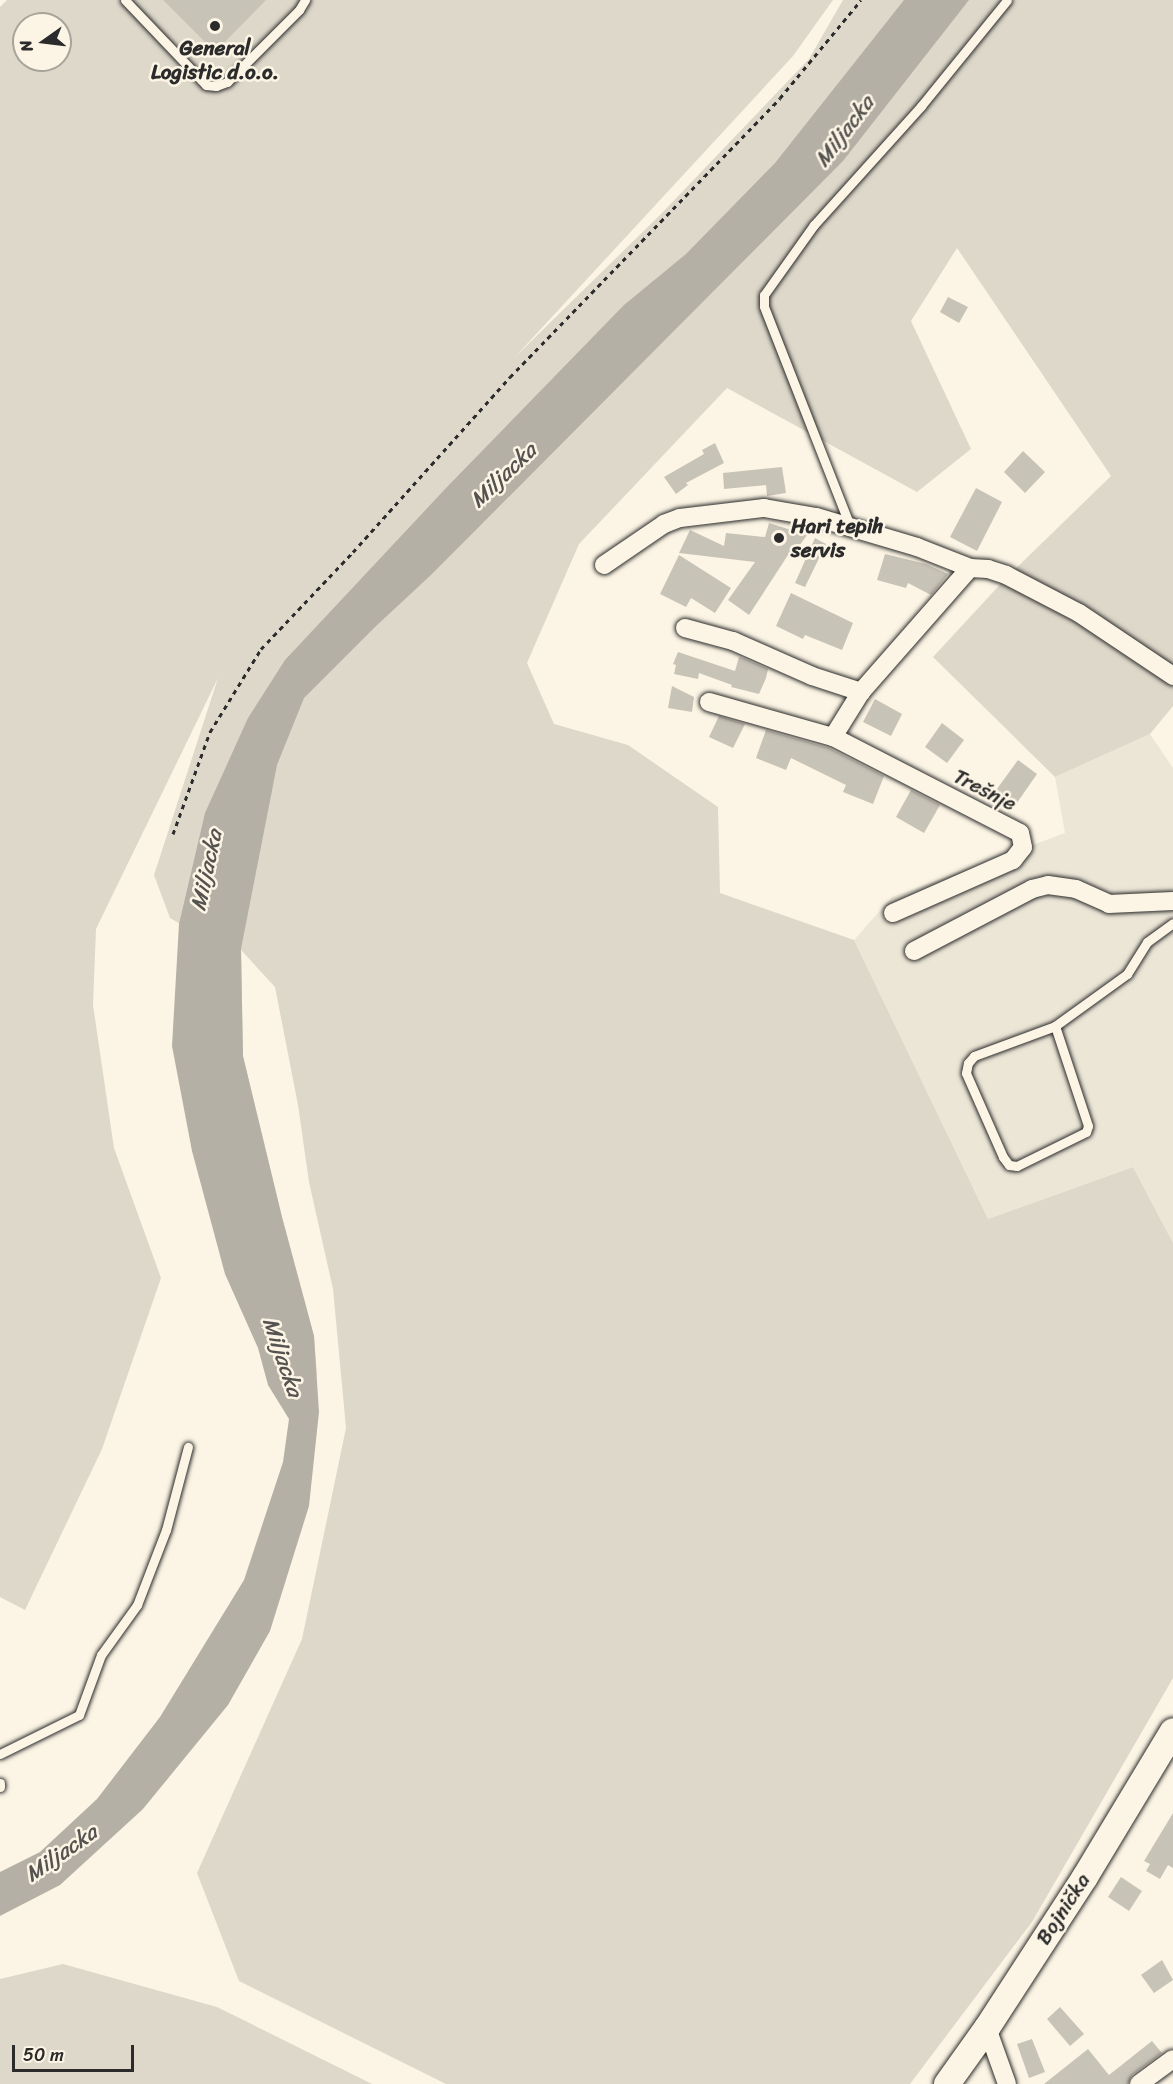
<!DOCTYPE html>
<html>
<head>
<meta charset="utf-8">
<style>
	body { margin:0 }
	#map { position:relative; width:1173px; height:2084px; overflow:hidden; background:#fcf5e5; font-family:Sriracha,sans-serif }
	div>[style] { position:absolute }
	.built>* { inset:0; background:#ece6d7 }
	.green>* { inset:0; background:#ded8ca }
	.water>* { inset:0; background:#b4b0a5 }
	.building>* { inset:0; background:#c8c3b7 }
	.path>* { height:3px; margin-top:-1.5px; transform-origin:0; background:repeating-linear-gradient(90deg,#2b2b2b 0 4.5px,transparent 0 9px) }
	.roads { filter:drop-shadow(0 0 2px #2b2b2b) drop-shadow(0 0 2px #2b2b2b) }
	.service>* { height:9px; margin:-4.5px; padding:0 4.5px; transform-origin:4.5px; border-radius:4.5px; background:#fcf5e5 }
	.minor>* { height:18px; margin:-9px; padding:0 9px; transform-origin:9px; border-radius:9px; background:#fcf5e5 }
	.secondary>* { height:26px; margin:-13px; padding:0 13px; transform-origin:13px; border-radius:13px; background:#fcf5e5 }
	.dots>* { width:16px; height:16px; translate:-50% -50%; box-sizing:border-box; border:3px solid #fcf5e5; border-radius:50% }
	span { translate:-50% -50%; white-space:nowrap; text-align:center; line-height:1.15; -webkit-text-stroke:5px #fcf5e5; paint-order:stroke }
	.poi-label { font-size:21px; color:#2b2b2b; font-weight:700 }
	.left { translate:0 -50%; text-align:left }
	.street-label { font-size:21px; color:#2b2b2b }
	.water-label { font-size:22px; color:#545350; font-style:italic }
	.north { position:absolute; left:12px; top:12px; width:60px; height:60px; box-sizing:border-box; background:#fcf5e5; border:2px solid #a8a49b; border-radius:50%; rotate:256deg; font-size:16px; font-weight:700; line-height:24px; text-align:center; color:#2b2b2b }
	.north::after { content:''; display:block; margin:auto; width:21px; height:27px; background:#2b2b2b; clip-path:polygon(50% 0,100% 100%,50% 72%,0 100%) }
	.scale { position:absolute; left:12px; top:2045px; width:122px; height:27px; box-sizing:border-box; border:3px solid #2b2b2b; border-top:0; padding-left:8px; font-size:18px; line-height:21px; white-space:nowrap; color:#2b2b2b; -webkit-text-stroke:4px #fcf5e5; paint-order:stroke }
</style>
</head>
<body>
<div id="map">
	<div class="built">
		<div style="clip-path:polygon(1150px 734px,1173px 768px,1173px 1243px,1133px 1167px,988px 1219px,854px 940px,892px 897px,1065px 833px,1055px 777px)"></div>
	</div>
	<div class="green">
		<div style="clip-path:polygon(evenodd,7px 0,833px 0,793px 56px,515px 357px,661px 214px,809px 59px,843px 0,1173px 0,1173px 706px,1150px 734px,1055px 777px,933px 657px,1007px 577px,1111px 476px,957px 248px,911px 321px,971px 449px,917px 492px,727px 388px,579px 544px,527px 663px,554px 724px,628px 745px,718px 807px,720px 893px,854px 940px,988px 1219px,1133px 1167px,1173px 1243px,1173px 1678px,1032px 1922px,910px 2084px,446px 2084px,239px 1981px,197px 1873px,302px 1639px,346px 1428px,333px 1289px,309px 1182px,298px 1105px,275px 987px,241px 950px,243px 1056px,282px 1217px,314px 1336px,317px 1377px,209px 941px,170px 918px,154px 875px,218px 678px,96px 929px,93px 1005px,114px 1148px,161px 1278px,102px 1449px,25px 1610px,0 1597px,0 7px,7px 0,24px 24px,60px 24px,60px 60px,24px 60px,24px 24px)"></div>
		<div style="clip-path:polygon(63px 1964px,217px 2007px,372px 2084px,0 2084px,0 1979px)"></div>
	</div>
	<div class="water">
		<div style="clip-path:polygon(904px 0,969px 0,843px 161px,432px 574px,375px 627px,304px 698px,277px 765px,241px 949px,243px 1056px,282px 1217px,314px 1336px,319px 1412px,309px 1506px,270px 1631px,228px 1705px,143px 1809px,60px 1885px,0 1916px,0 1872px,40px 1852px,97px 1799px,160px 1717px,244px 1580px,283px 1462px,289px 1419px,268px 1385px,258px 1348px,225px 1274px,192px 1151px,172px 1046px,179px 924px,205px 813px,248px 718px,285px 660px,447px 487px,624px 305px,686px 254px,775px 163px)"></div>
	</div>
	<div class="building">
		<div style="clip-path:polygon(163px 0,266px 0,215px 52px)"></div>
		<div style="clip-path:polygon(948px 297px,968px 307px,959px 323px,940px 312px)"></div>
		<div style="clip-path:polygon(715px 443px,724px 463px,686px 483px,688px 485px,676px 494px,664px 477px,704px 454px,702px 450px)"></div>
		<div style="clip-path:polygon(1023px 451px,1045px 472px,1025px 493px,1004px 472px)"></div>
		<div style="clip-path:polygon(782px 467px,786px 493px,767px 496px,766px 485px,724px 489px,723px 473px)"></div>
		<div style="clip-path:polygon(976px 488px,1002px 502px,977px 551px,950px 537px)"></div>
		<div style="clip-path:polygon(769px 523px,807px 535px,792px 556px,788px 555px,749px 615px,728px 600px,755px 562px,679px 553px,690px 530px,724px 546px,726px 533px,765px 537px)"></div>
		<div style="clip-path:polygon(815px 538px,826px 544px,805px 587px,795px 583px)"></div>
		<div style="clip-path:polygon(885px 554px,926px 564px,948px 574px,931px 595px,908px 583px,906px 588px,877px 580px)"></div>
		<div style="clip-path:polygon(679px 555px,731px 588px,715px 613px,691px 598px,686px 607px,660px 594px)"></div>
		<div style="clip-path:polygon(791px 593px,853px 623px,842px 650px,805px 635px,803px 639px,776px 626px)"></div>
		<div style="clip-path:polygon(678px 652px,735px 671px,739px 657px,743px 658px,768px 669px,766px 678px,759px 694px,731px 687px,732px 685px,699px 673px,698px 679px,674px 674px,676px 665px,673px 664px)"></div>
		<div style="clip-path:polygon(672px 686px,694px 697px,692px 712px,668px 708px)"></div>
		<div style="clip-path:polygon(875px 699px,902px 714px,891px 736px,863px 722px)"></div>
		<div style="clip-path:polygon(719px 716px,745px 724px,733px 748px,709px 737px)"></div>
		<div style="clip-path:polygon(942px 723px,964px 740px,947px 763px,925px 747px)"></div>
		<div style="clip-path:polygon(766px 730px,829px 748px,884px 776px,873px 804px,843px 792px,846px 785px,791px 758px,786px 770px,756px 758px)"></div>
		<div style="clip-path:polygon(1018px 760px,1037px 774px,1014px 807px,994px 793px)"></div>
		<div style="clip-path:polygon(911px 790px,940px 805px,924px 833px,896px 817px)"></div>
		<div style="clip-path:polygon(1173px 1813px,1173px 1868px,1168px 1865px,1160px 1879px,1146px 1871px,1150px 1864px,1144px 1861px)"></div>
		<div style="clip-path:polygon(1121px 1877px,1142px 1891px,1129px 1911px,1108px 1897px)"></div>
		<div style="clip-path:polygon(1162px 1960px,1173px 1980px,1154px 1993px,1141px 1975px)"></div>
		<div style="clip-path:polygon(1060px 2007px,1084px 2034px,1070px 2046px,1047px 2019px)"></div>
		<div style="clip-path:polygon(1032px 2039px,1045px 2072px,1029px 2078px,1017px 2044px)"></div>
		<div style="clip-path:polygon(1152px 2041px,1162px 2053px,1132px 2075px,1128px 2084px,1044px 2084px,1088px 2049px,1109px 2075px)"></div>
	</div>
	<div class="path">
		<div style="left:173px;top:834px;width:109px;rotate:-70.1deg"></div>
		<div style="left:210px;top:732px;width:97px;rotate:-58.4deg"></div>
		<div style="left:261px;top:649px;width:134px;rotate:-46.5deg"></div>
		<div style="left:353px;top:552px;width:235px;rotate:-48.1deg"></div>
		<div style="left:510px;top:377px;width:388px;rotate:-45.9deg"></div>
		<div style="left:780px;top:98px;width:127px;rotate:-50.4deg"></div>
	</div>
	<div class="roads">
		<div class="service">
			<div style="left:125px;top:0;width:117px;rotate:46.4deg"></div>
			<div style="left:206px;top:85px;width:10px;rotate:6deg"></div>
			<div style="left:216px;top:86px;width:12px;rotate:-20deg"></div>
			<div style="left:227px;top:82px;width:102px;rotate:-45deg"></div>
			<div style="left:299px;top:10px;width:12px;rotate:-59deg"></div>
			<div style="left:850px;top:526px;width:236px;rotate:-111.4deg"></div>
			<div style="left:764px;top:306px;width:11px;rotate:-90deg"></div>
			<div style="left:764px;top:295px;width:86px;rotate:-54.5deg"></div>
			<div style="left:814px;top:225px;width:160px;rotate:-48deg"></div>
			<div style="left:921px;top:106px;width:136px;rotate:-50.9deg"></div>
			<div style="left:1055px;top:1026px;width:105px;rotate:71.7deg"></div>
			<div style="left:1088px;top:1126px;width:6px;rotate:108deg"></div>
			<div style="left:1086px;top:1132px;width:77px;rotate:153.8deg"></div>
			<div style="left:1017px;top:1166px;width:8px;rotate:-173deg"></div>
			<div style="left:1009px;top:1165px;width:10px;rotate:-127deg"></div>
			<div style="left:1003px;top:1157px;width:92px;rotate:-113.8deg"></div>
			<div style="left:966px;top:1073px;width:10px;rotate:-79deg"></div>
			<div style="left:968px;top:1063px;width:9px;rotate:-49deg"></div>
			<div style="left:974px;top:1056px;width:86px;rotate:-20.3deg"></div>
			<div style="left:1055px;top:1026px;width:89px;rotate:-35.8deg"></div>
			<div style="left:1127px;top:974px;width:38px;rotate:-58deg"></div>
			<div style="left:1147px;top:942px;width:32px;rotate:-36deg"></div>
			<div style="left:0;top:1754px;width:88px;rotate:-26.3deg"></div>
			<div style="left:79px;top:1715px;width:64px;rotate:-69.9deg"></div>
			<div style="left:101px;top:1655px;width:62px;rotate:-54.2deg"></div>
			<div style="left:137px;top:1605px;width:80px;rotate:-68.9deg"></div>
			<div style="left:166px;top:1530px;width:86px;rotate:-75.2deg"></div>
			<div style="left:0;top:1783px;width:4px;rotate:90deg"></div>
		</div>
		<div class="minor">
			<div style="left:604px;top:565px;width:73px;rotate:-34.3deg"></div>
			<div style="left:664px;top:524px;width:17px;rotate:-21deg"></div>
			<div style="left:680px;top:518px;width:85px;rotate:-6.8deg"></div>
			<div style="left:764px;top:508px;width:53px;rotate:9.8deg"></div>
			<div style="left:816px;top:517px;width:105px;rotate:16.5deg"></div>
			<div style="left:917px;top:547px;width:57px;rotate:21.6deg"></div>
			<div style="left:970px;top:568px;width:18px;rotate:3deg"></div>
			<div style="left:988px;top:569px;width:19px;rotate:18deg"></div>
			<div style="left:1006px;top:575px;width:82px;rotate:27.5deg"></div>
			<div style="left:1079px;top:613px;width:113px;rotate:33.8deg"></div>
			<div style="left:685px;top:628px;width:50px;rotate:15.2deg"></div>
			<div style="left:733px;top:641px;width:86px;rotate:23.9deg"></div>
			<div style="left:812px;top:676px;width:52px;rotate:18.1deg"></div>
			<div style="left:709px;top:702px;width:129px;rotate:15.8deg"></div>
			<div style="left:893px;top:913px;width:131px;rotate:-23.8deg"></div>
			<div style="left:1013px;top:860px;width:16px;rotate:-52deg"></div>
			<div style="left:1023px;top:847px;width:14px;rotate:-102deg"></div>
			<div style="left:1020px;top:833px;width:210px;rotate:-152.8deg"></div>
			<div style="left:833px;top:737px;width:53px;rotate:-58.1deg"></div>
			<div style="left:861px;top:692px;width:165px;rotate:-48.7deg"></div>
			<div style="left:914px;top:951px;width:133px;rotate:-27.7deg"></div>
			<div style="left:1032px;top:889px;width:16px;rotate:-14deg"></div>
			<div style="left:1048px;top:885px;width:28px;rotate:8deg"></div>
			<div style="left:1076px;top:889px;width:36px;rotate:24deg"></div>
			<div style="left:1109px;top:904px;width:64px;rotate:-2.7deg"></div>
			<div style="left:987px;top:2028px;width:59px;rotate:70.3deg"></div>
			<div style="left:1139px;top:2084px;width:42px;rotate:-36.3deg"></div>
		</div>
		<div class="secondary">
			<div style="left:947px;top:2084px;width:69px;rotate:-54.5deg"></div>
			<div style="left:987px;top:2028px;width:180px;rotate:-57deg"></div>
			<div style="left:1085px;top:1877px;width:170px;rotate:-58.9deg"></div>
		</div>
	</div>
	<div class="dots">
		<div style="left:215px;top:26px;background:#2b2b2b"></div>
		<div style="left:779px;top:538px;background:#2b2b2b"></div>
	</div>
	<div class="poi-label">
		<span style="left:215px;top:60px">General<br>Logistic d.o.o.</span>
		<span class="left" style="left:791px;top:538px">Hari tepih<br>servis</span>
	</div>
	<div class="street-label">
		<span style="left:985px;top:790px;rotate:27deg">Trešnje</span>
		<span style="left:1063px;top:1909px;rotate:-57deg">Bojnička</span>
	</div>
	<div class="water-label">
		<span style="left:844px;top:131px;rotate:-53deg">Miljacka</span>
		<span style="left:503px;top:475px;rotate:-44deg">Miljacka</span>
		<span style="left:206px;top:870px;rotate:-78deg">Miljacka</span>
		<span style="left:283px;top:1357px;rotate:71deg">Miljacka</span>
		<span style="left:61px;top:1853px;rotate:-35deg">Miljacka</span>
	</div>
	<div class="north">N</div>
	<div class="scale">50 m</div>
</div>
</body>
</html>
